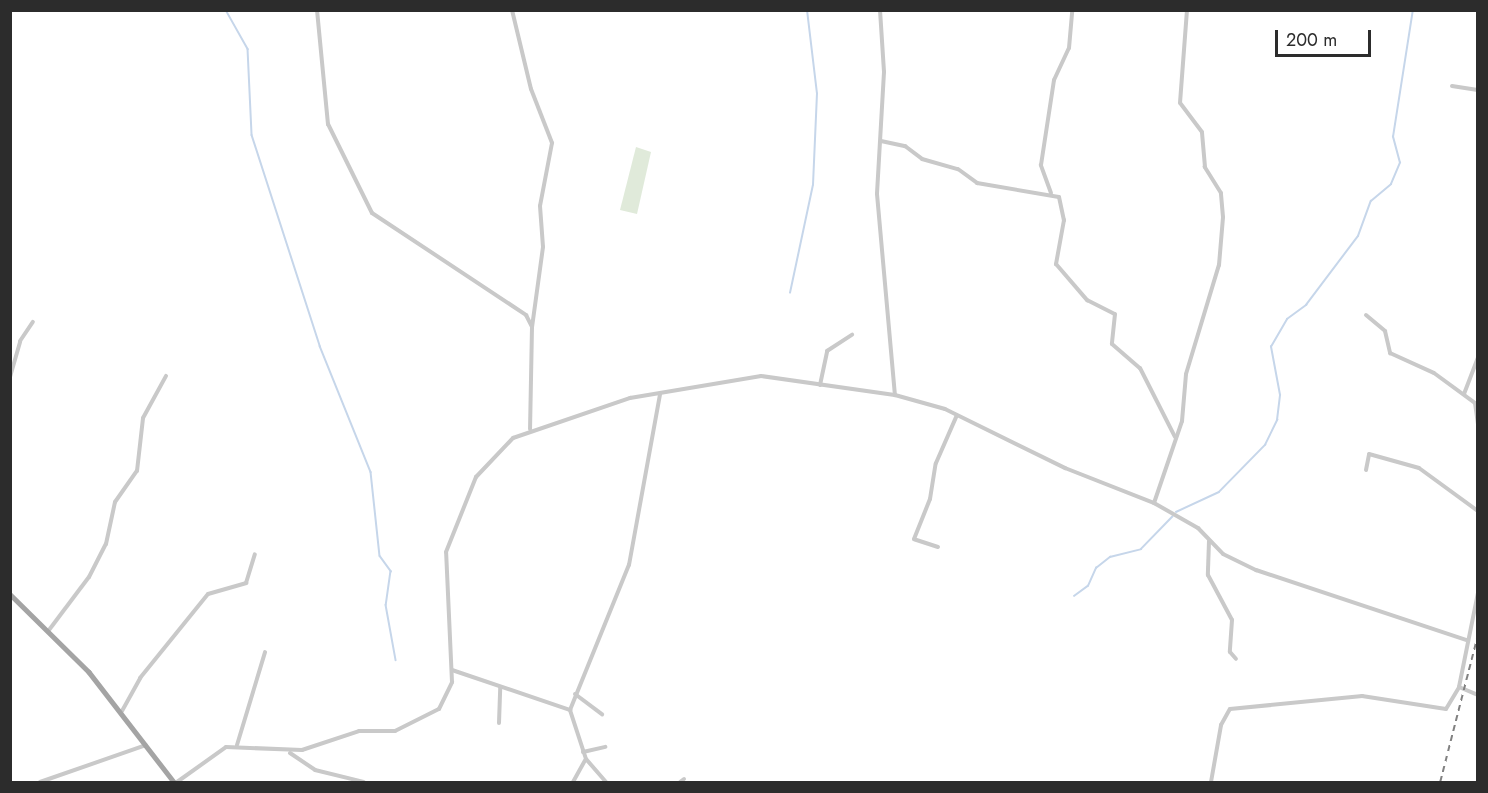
<!DOCTYPE html>
<html>
<head>
<meta charset="utf-8">
<style>
	body { margin:0 }
	#map { position:relative; width:1488px; height:793px; overflow:hidden; background:#fff; font-family:Jost,sans-serif }
	div>[style] { position:absolute }
	.green>* { inset:0; background:#e0eada }
	.stream>* { height:1.5px; margin:-0.75px; padding:0 0.75px; transform-origin:0.75px; border-radius:0.75px; background:#c6d6ea }
	.minor>* { height:4px; margin:-2px; padding:0 2px; transform-origin:2px; border-radius:2px; background:#c9c9c9 }
	.major>* { height:4.5px; margin:-2.25px; padding:0 2.25px; transform-origin:2.25px; border-radius:2.25px; background:#a4a4a4 }
	.rail>* { height:1.5px; margin-top:-0.75px; transform-origin:0; background:repeating-linear-gradient(90deg,#818181 0 6px,transparent 0 10.5px) }
	span { translate:-50% -50%; white-space:nowrap; text-align:center; line-height:1.15; -webkit-text-stroke:6px #fff; paint-order:stroke }
	.frame { position:absolute; inset:0; border:12px solid #2c2c2c; pointer-events:none }
	.scale { position:absolute; left:1275px; top:30px; width:96px; height:27px; box-sizing:border-box; border:3px solid #2c2c2c; border-top:0; padding-left:8px; font-size:18px; line-height:21px; white-space:nowrap; color:#2c2c2c; -webkit-text-stroke:4px #fff; paint-order:stroke }
</style>
</head>
<body>
<div id="map">
	<div class="green">
		<div style="clip-path:polygon(636px 147px,651px 152px,637px 214px,620px 210px)"></div>
	</div>
	<div class="stream">
		<div style="left:226px;top:10px;width:45px;rotate:60.6deg"></div>
		<div style="left:248px;top:49px;width:86px;rotate:87.3deg"></div>
		<div style="left:252px;top:135px;width:222px;rotate:72.1deg"></div>
		<div style="left:320px;top:346px;width:136px;rotate:68deg"></div>
		<div style="left:371px;top:472px;width:84px;rotate:83.9deg"></div>
		<div style="left:380px;top:556px;width:19px;rotate:54deg"></div>
		<div style="left:391px;top:571px;width:34px;rotate:98deg"></div>
		<div style="left:386px;top:605px;width:56px;rotate:79.7deg"></div>
		<div style="left:790px;top:293px;width:110px;rotate:-78deg"></div>
		<div style="left:813px;top:185px;width:91px;rotate:-87.5deg"></div>
		<div style="left:817px;top:94px;width:85px;rotate:-96.8deg"></div>
		<div style="left:1176px;top:512px;width:47px;rotate:-24.9deg"></div>
		<div style="left:1219px;top:492px;width:66px;rotate:-45.6deg"></div>
		<div style="left:1265px;top:445px;width:28px;rotate:-64deg"></div>
		<div style="left:1277px;top:420px;width:25px;rotate:-83deg"></div>
		<div style="left:1280px;top:395px;width:49px;rotate:-100.6deg"></div>
		<div style="left:1271px;top:347px;width:32px;rotate:-60deg"></div>
		<div style="left:1287px;top:319px;width:24px;rotate:-36deg"></div>
		<div style="left:1306px;top:305px;width:86px;rotate:-53deg"></div>
		<div style="left:1358px;top:236px;width:37px;rotate:-70deg"></div>
		<div style="left:1371px;top:201px;width:26px;rotate:-40deg"></div>
		<div style="left:1391px;top:184px;width:23px;rotate:-67deg"></div>
		<div style="left:1400px;top:163px;width:27px;rotate:-105deg"></div>
		<div style="left:1393px;top:137px;width:129px;rotate:-81.1deg"></div>
		<div style="left:1074px;top:596px;width:17px;rotate:-36deg"></div>
		<div style="left:1088px;top:586px;width:20px;rotate:-66deg"></div>
		<div style="left:1096px;top:568px;width:18px;rotate:-38deg"></div>
		<div style="left:1110px;top:557px;width:32px;rotate:-14deg"></div>
		<div style="left:1141px;top:549px;width:45px;rotate:-45.9deg"></div>
	</div>
	<div class="minor">
		<div style="left:317px;top:10px;width:115px;rotate:84.5deg"></div>
		<div style="left:328px;top:124px;width:99px;rotate:63.7deg"></div>
		<div style="left:372px;top:213px;width:185px;rotate:33.5deg"></div>
		<div style="left:526px;top:315px;width:13px;rotate:63deg"></div>
		<div style="left:532px;top:327px;width:102px;rotate:91.1deg"></div>
		<div style="left:512px;top:10px;width:81px;rotate:76.5deg"></div>
		<div style="left:531px;top:89px;width:58px;rotate:68.7deg"></div>
		<div style="left:552px;top:143px;width:64px;rotate:100.8deg"></div>
		<div style="left:540px;top:206px;width:41px;rotate:85.8deg"></div>
		<div style="left:543px;top:247px;width:81px;rotate:97.8deg"></div>
		<div style="left:880px;top:10px;width:62px;rotate:86.3deg"></div>
		<div style="left:884px;top:72px;width:122px;rotate:93.3deg"></div>
		<div style="left:877px;top:194px;width:202px;rotate:84.9deg"></div>
		<div style="left:1452px;top:86px;width:26px;rotate:9deg"></div>
		<div style="left:881px;top:141px;width:25px;rotate:12deg"></div>
		<div style="left:905px;top:146px;width:21px;rotate:37deg"></div>
		<div style="left:922px;top:159px;width:37px;rotate:16deg"></div>
		<div style="left:958px;top:169px;width:24px;rotate:36deg"></div>
		<div style="left:977px;top:183px;width:83px;rotate:9.7deg"></div>
		<div style="left:1059px;top:197px;width:24px;rotate:78deg"></div>
		<div style="left:1064px;top:220px;width:45px;rotate:100.3deg"></div>
		<div style="left:1056px;top:264px;width:48px;rotate:49.3deg"></div>
		<div style="left:1087px;top:300px;width:31px;rotate:27deg"></div>
		<div style="left:1115px;top:314px;width:30px;rotate:96deg"></div>
		<div style="left:1112px;top:344px;width:37px;rotate:41deg"></div>
		<div style="left:1140px;top:368px;width:77px;rotate:63.1deg"></div>
		<div style="left:1051px;top:193px;width:30px;rotate:-110deg"></div>
		<div style="left:1041px;top:165px;width:86px;rotate:-81.3deg"></div>
		<div style="left:1054px;top:80px;width:35px;rotate:-65deg"></div>
		<div style="left:1069px;top:48px;width:38px;rotate:-85deg"></div>
		<div style="left:1366px;top:315px;width:25px;rotate:40deg"></div>
		<div style="left:1385px;top:331px;width:23px;rotate:77deg"></div>
		<div style="left:1390px;top:353px;width:48px;rotate:24.4deg"></div>
		<div style="left:1434px;top:373px;width:51px;rotate:36.2deg"></div>
		<div style="left:1475px;top:403px;width:21px;rotate:82deg"></div>
		<div style="left:10px;top:377px;width:37px;rotate:-74deg"></div>
		<div style="left:20px;top:341px;width:23px;rotate:-56deg"></div>
		<div style="left:820px;top:385px;width:35px;rotate:-78deg"></div>
		<div style="left:827px;top:351px;width:30px;rotate:-33deg"></div>
		<div style="left:1464px;top:394px;width:39px;rotate:-69deg"></div>
		<div style="left:1366px;top:470px;width:16px;rotate:-79deg"></div>
		<div style="left:1369px;top:454px;width:52px;rotate:15.6deg"></div>
		<div style="left:1419px;top:468px;width:73px;rotate:36.1deg"></div>
		<div style="left:1154px;top:503px;width:87px;rotate:-71.1deg"></div>
		<div style="left:1182px;top:421px;width:47px;rotate:-85.1deg"></div>
		<div style="left:1186px;top:374px;width:114px;rotate:-73.2deg"></div>
		<div style="left:1219px;top:265px;width:48px;rotate:-85.2deg"></div>
		<div style="left:1223px;top:217px;width:24px;rotate:-95deg"></div>
		<div style="left:1221px;top:193px;width:31px;rotate:-122deg"></div>
		<div style="left:1205px;top:167px;width:35px;rotate:-95deg"></div>
		<div style="left:1202px;top:132px;width:36px;rotate:-127deg"></div>
		<div style="left:1180px;top:103px;width:93px;rotate:-85.7deg"></div>
		<div style="left:1209px;top:541px;width:34px;rotate:92deg"></div>
		<div style="left:1208px;top:575px;width:51px;rotate:61.9deg"></div>
		<div style="left:1232px;top:620px;width:32px;rotate:94deg"></div>
		<div style="left:1230px;top:652px;width:9px;rotate:49deg"></div>
		<div style="left:938px;top:547px;width:25px;rotate:-162deg"></div>
		<div style="left:914px;top:539px;width:43px;rotate:-68.2deg"></div>
		<div style="left:930px;top:499px;width:36px;rotate:-81deg"></div>
		<div style="left:936px;top:463px;width:52px;rotate:-66.4deg"></div>
		<div style="left:49px;top:630px;width:66px;rotate:-53deg"></div>
		<div style="left:89px;top:577px;width:37px;rotate:-63deg"></div>
		<div style="left:106px;top:544px;width:43px;rotate:-77.9deg"></div>
		<div style="left:115px;top:502px;width:38px;rotate:-55deg"></div>
		<div style="left:137px;top:471px;width:53px;rotate:-83.5deg"></div>
		<div style="left:143px;top:418px;width:48px;rotate:-61.3deg"></div>
		<div style="left:452px;top:670px;width:125px;rotate:18.7deg"></div>
		<div style="left:1459px;top:687px;width:21px;rotate:23deg"></div>
		<div style="left:575px;top:694px;width:34px;rotate:37deg"></div>
		<div style="left:122px;top:711px;width:38px;rotate:-61deg"></div>
		<div style="left:140px;top:678px;width:108px;rotate:-51deg"></div>
		<div style="left:208px;top:594px;width:40px;rotate:-16deg"></div>
		<div style="left:246px;top:583px;width:30px;rotate:-73deg"></div>
		<div style="left:499px;top:723px;width:36px;rotate:-88deg"></div>
		<div style="left:237px;top:745px;width:97px;rotate:-73.2deg"></div>
		<div style="left:583px;top:752px;width:23px;rotate:-13deg"></div>
		<div style="left:290px;top:753px;width:30px;rotate:34deg"></div>
		<div style="left:315px;top:770px;width:50px;rotate:13.8deg"></div>
		<div style="left:40px;top:782px;width:112px;rotate:-19.2deg"></div>
		<div style="left:177px;top:782px;width:60px;rotate:-35.5deg"></div>
		<div style="left:226px;top:747px;width:76px;rotate:2.3deg"></div>
		<div style="left:302px;top:750px;width:60px;rotate:-18.4deg"></div>
		<div style="left:359px;top:731px;width:36px"></div>
		<div style="left:395px;top:731px;width:49px;rotate:-26.6deg"></div>
		<div style="left:439px;top:709px;width:30px;rotate:-64deg"></div>
		<div style="left:452px;top:682px;width:130px;rotate:-92.6deg"></div>
		<div style="left:446px;top:552px;width:81px;rotate:-68.2deg"></div>
		<div style="left:476px;top:477px;width:54px;rotate:-46.5deg"></div>
		<div style="left:513px;top:438px;width:124px;rotate:-18.9deg"></div>
		<div style="left:630px;top:398px;width:133px;rotate:-9.5deg"></div>
		<div style="left:761px;top:376px;width:135px;rotate:8.1deg"></div>
		<div style="left:895px;top:395px;width:52px;rotate:15.6deg"></div>
		<div style="left:945px;top:409px;width:134px;rotate:26.2deg"></div>
		<div style="left:1065px;top:468px;width:96px;rotate:21.5deg"></div>
		<div style="left:1154px;top:503px;width:51px;rotate:29.6deg"></div>
		<div style="left:1198px;top:528px;width:36px;rotate:46deg"></div>
		<div style="left:1223px;top:554px;width:37px;rotate:26deg"></div>
		<div style="left:1256px;top:570px;width:222px;rotate:18.4deg"></div>
		<div style="left:573px;top:782px;width:25px;rotate:-61deg"></div>
		<div style="left:606px;top:782px;width:30px;rotate:-131deg"></div>
		<div style="left:586px;top:759px;width:52px;rotate:-108.1deg"></div>
		<div style="left:570px;top:710px;width:157px;rotate:-67.9deg"></div>
		<div style="left:629px;top:565px;width:174px;rotate:-79.7deg"></div>
		<div style="left:680px;top:782px;width:5px;rotate:-37deg"></div>
		<div style="left:1211px;top:782px;width:58px;rotate:-80deg"></div>
		<div style="left:1221px;top:725px;width:18px;rotate:-61deg"></div>
		<div style="left:1230px;top:709px;width:133px;rotate:-5.6deg"></div>
		<div style="left:1362px;top:696px;width:85px;rotate:8.8deg"></div>
		<div style="left:1446px;top:709px;width:26px;rotate:-59deg"></div>
		<div style="left:1459px;top:687px;width:96px;rotate:-78.6deg"></div>
	</div>
	<div class="major">
		<div style="left:10px;top:594px;width:111px;rotate:44.6deg"></div>
		<div style="left:89px;top:672px;width:139px;rotate:52.3deg"></div>
	</div>
	<div class="rail">
		<div style="left:1440px;top:782px;width:153px;rotate:-75.6deg"></div>
	</div>
	<div class="frame"></div>
	<div class="scale">200 m</div>
</div>
</body>
</html>
